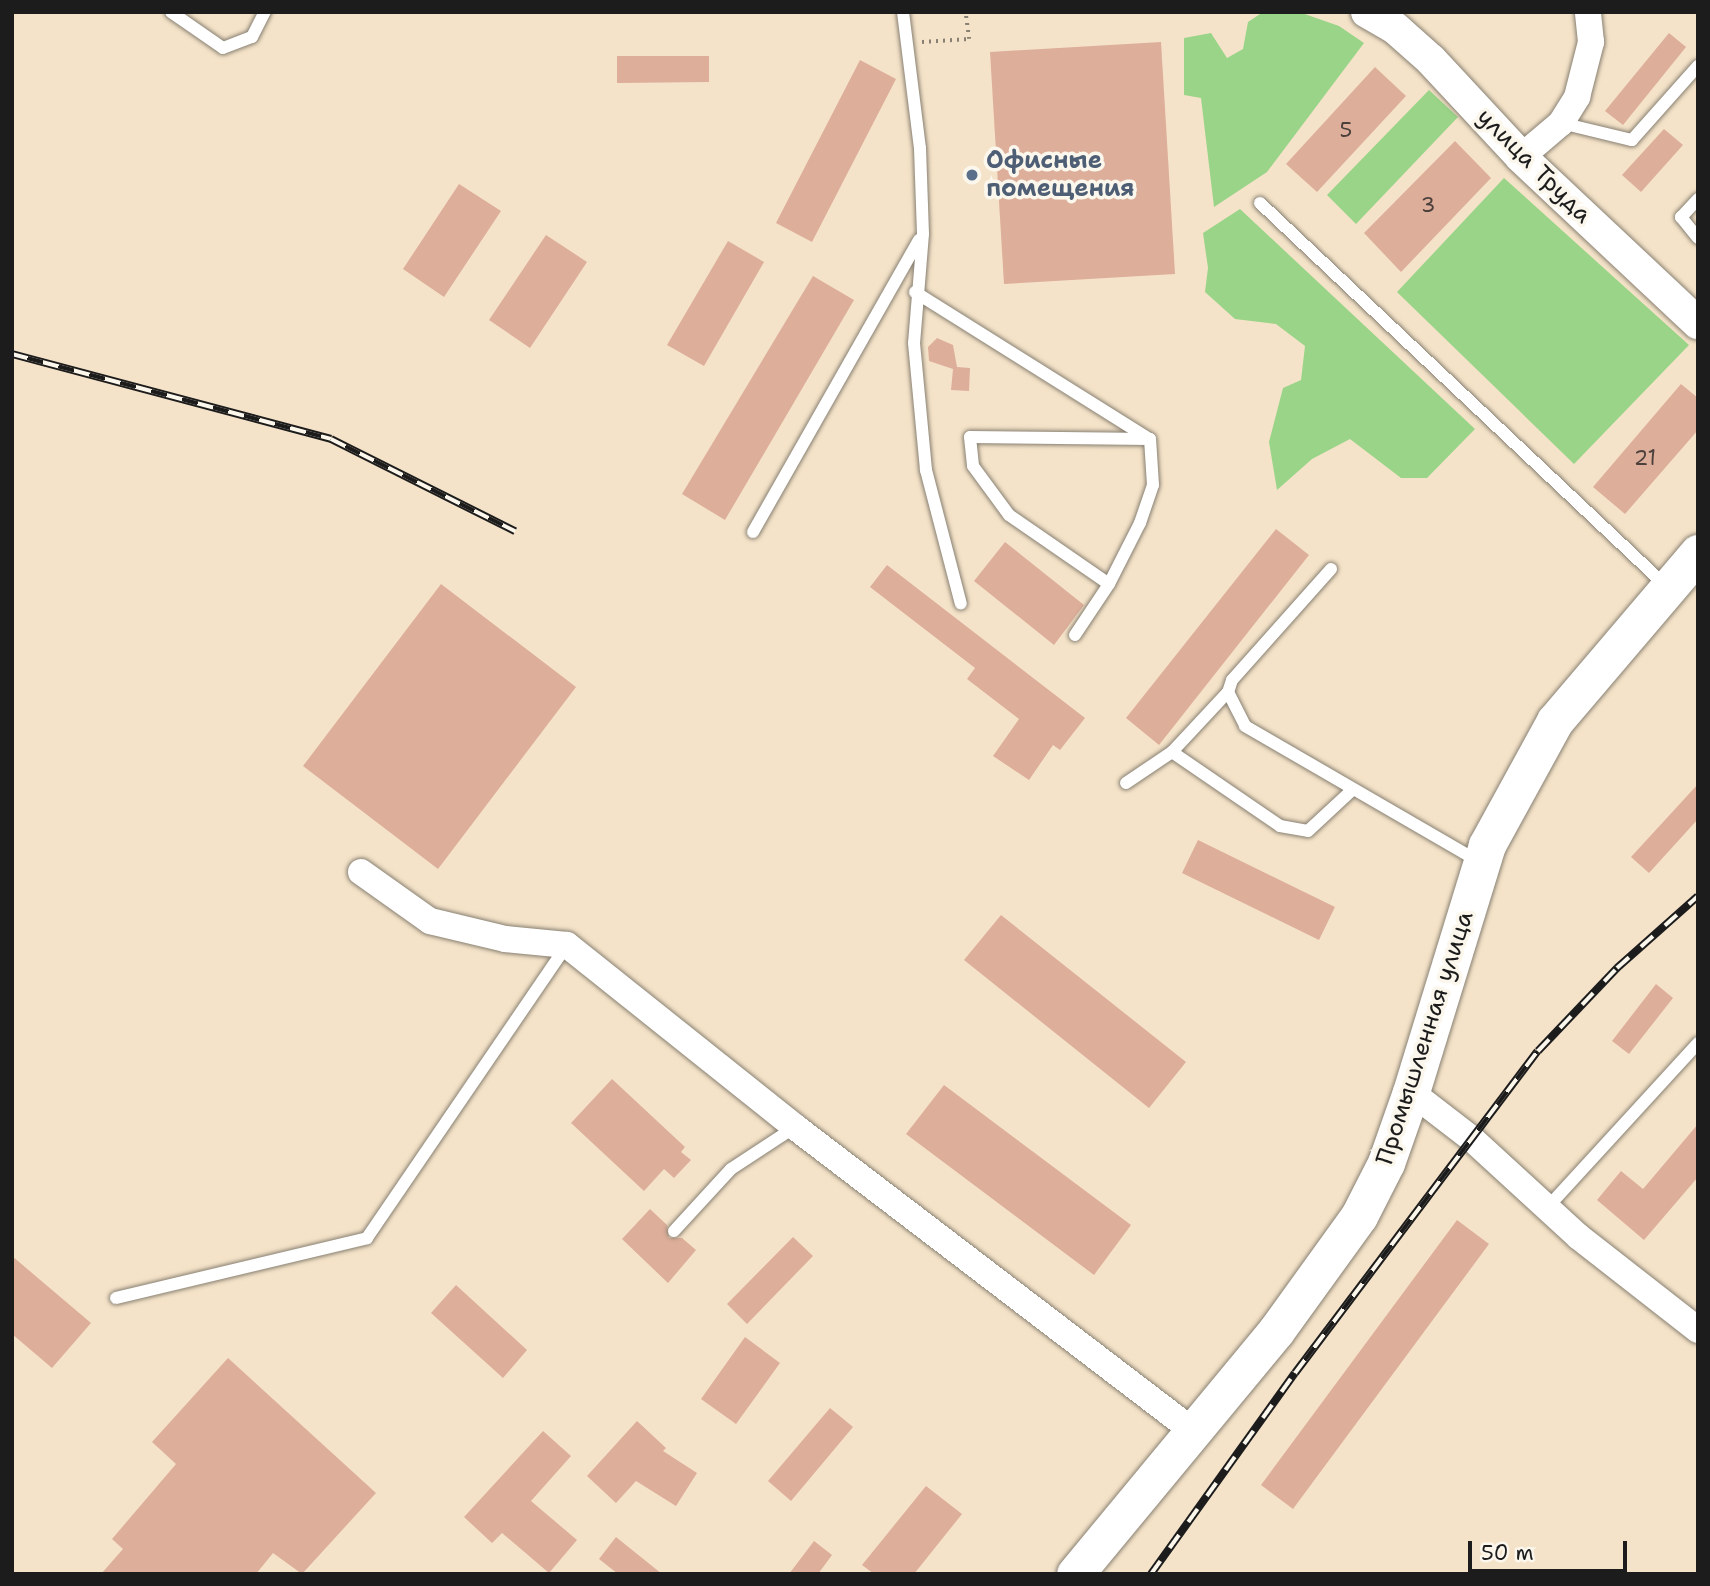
<!DOCTYPE html>
<html>
<head>
<meta charset="utf-8">
<style>
	body { margin:0 }
	#map { position:relative; width:1710px; height:1586px; overflow:hidden; background:#f5e3c9; font-family:"Shantell Sans",sans-serif }
	div>[style] { position:absolute }
	.green>* { inset:0; background:#99d488 }
	.building>* { inset:0; background:#ddae9a }
	.path>* { height:3.5px; margin-top:-1.75px; transform-origin:0; background:repeating-linear-gradient(90deg,#888072 0 2px,transparent 0 7px) }
	.roads { filter:drop-shadow(0 0 2px #888072) drop-shadow(0 0 2px #888072) }
	.service>* { height:12px; margin:-6px; padding:0 6px; transform-origin:6px; border-radius:6px; background:#fff }
	.minor>* { height:26px; margin:-13px; padding:0 13px; transform-origin:13px; border-radius:13px; background:#fff }
	.tertiary>* { height:32px; margin:-16px; padding:0 16px; transform-origin:16px; border-radius:16px; background:#fff }
	.secondary>* { height:37px; margin:-18.5px; padding:0 18.5px; transform-origin:18.5px; border-radius:18.5px; background:#fff }
	.rail>* { height:8px; margin-top:-4px; transform-origin:0; background:repeating-linear-gradient(90deg,#fbf7ec 0 16px,#1c1c1c 0 32px); box-sizing:border-box; border-block:2px solid #1c1c1c }
	.dots>* { width:19px; height:19px; translate:-50% -50%; box-sizing:border-box; border:4px solid #fbf7ec; border-radius:50% }
	span { translate:-50% -50%; white-space:nowrap; text-align:center; line-height:1.15; -webkit-text-stroke:7px #fbf7ec; paint-order:stroke }
	.number-label { font-size:21px; color:#4c403c }
	.number-label span { -webkit-text-stroke-width:0 }
	.service-label { font-size:24px; color:#4e5e75; font-weight:700 }
	.left { translate:0 -50%; text-align:left }
	.street-label { font-size:24px; color:#1c1c1c }
	.frame { position:absolute; inset:0; border:14px solid #1c1c1c; pointer-events:none }
	.scale { position:absolute; left:1468px; top:1541px; width:159px; height:32px; box-sizing:border-box; border:4px solid #1c1c1c; border-top:0; padding-left:9px; font-size:21px; line-height:24px; white-space:nowrap; color:#1c1c1c; -webkit-text-stroke:5px #fbf7ec; paint-order:stroke }
</style>
</head>
<body>
<div id="map">
	<div class="green">
		<div style="clip-path:polygon(1263px 12px,1299px 12px,1339px 26px,1364px 43px,1267px 172px,1214px 207px,1201px 98px,1184px 95px,1184px 38px,1211px 33px,1227px 58px,1243px 49px,1248px 22px)"></div>
		<div style="clip-path:polygon(1429px 90px,1458px 117px,1356px 224px,1327px 195px)"></div>
		<div style="clip-path:polygon(1504px 178px,1689px 345px,1574px 464px,1397px 292px)"></div>
		<div style="clip-path:polygon(1240px 209px,1475px 429px,1427px 478px,1401px 478px,1350px 439px,1312px 459px,1277px 490px,1269px 442px,1283px 388px,1301px 380px,1305px 346px,1276px 324px,1235px 319px,1205px 292px,1208px 268px,1203px 233px)"></div>
	</div>
	<div class="building">
		<div style="clip-path:polygon(1669px 33px,1686px 47px,1623px 125px,1605px 111px)"></div>
		<div style="clip-path:polygon(1161px 42px,1175px 274px,1004px 284px,990px 52px)"></div>
		<div style="clip-path:polygon(617px 56px,709px 56px,709px 82px,617px 83px)"></div>
		<div style="clip-path:polygon(860px 60px,896px 79px,812px 242px,776px 223px)"></div>
		<div style="clip-path:polygon(1375px 67px,1406px 96px,1317px 192px,1286px 164px)"></div>
		<div style="clip-path:polygon(1664px 129px,1683px 145px,1641px 192px,1622px 175px)"></div>
		<div style="clip-path:polygon(1455px 141px,1491px 178px,1401px 272px,1364px 233px)"></div>
		<div style="clip-path:polygon(459px 184px,501px 211px,444px 297px,403px 269px)"></div>
		<div style="clip-path:polygon(546px 235px,587px 262px,530px 348px,489px 320px)"></div>
		<div style="clip-path:polygon(728px 241px,764px 262px,704px 366px,667px 345px)"></div>
		<div style="clip-path:polygon(813px 276px,854px 300px,725px 520px,682px 494px)"></div>
		<div style="clip-path:polygon(937px 338px,953px 345px,957px 367px,970px 368px,969px 391px,951px 390px,953px 369px,929px 361px,928px 347px)"></div>
		<div style="clip-path:polygon(1681px 384px,1698px 398px,1698px 430px,1625px 514px,1593px 487px)"></div>
		<div style="clip-path:polygon(1276px 529px,1309px 555px,1159px 745px,1126px 718px)"></div>
		<div style="clip-path:polygon(1005px 542px,1084px 605px,1054px 645px,974px 581px)"></div>
		<div style="clip-path:polygon(887px 565px,1085px 718px,1060px 750px,1053px 745px,1029px 780px,993px 756px,1019px 719px,967px 679px,975px 668px,870px 587px)"></div>
		<div style="clip-path:polygon(441px 584px,576px 687px,438px 869px,303px 766px)"></div>
		<div style="clip-path:polygon(1698px 784px,1698px 819px,1649px 873px,1631px 857px)"></div>
		<div style="clip-path:polygon(1198px 840px,1335px 907px,1319px 940px,1182px 873px)"></div>
		<div style="clip-path:polygon(1001px 915px,1186px 1062px,1149px 1108px,964px 960px)"></div>
		<div style="clip-path:polygon(1656px 984px,1673px 998px,1629px 1054px,1612px 1041px)"></div>
		<div style="clip-path:polygon(612px 1079px,685px 1147px,681px 1152px,691px 1160px,674px 1178px,664px 1169px,644px 1191px,571px 1123px)"></div>
		<div style="clip-path:polygon(944px 1085px,1131px 1225px,1094px 1275px,906px 1134px)"></div>
		<div style="clip-path:polygon(1698px 1124px,1698px 1177px,1644px 1240px,1597px 1200px,1621px 1171px,1643px 1189px)"></div>
		<div style="clip-path:polygon(650px 1209px,667px 1225px,669px 1238px,682px 1238px,696px 1250px,668px 1283px,622px 1239px)"></div>
		<div style="clip-path:polygon(1457px 1220px,1489px 1244px,1293px 1509px,1261px 1485px)"></div>
		<div style="clip-path:polygon(793px 1237px,813px 1256px,747px 1324px,727px 1304px)"></div>
		<div style="clip-path:polygon(12px 1256px,91px 1323px,52px 1368px,12px 1334px)"></div>
		<div style="clip-path:polygon(456px 1285px,527px 1350px,503px 1378px,431px 1313px)"></div>
		<div style="clip-path:polygon(745px 1337px,780px 1363px,736px 1424px,701px 1399px)"></div>
		<div style="clip-path:polygon(228px 1358px,376px 1493px,302px 1574px,273px 1553px,256px 1574px,101px 1574px,123px 1549px,112px 1539px,176px 1464px,152px 1442px)"></div>
		<div style="clip-path:polygon(830px 1408px,853px 1427px,791px 1501px,768px 1481px)"></div>
		<div style="clip-path:polygon(637px 1421px,666px 1448px,663px 1451px,697px 1473px,676px 1506px,636px 1481px,616px 1503px,587px 1476px)"></div>
		<div style="clip-path:polygon(543px 1431px,571px 1456px,531px 1501px,577px 1540px,549px 1573px,502px 1533px,492px 1543px,464px 1517px)"></div>
		<div style="clip-path:polygon(926px 1486px,962px 1514px,914px 1574px,874px 1574px,862px 1565px)"></div>
		<div style="clip-path:polygon(616px 1537px,662px 1574px,618px 1574px,599px 1559px)"></div>
		<div style="clip-path:polygon(814px 1541px,832px 1555px,818px 1574px,789px 1574px)"></div>
	</div>
	<div class="path">
		<div style="left:922px;top:42px;width:47px;rotate:-3.7deg"></div>
		<div style="left:969px;top:39px;width:27px;rotate:-98deg"></div>
	</div>
	<div class="roads">
		<div class="service">
			<div style="left:171px;top:12px;width:63px;rotate:34.7deg"></div>
			<div style="left:223px;top:48px;width:31px;rotate:-21deg"></div>
			<div style="left:252px;top:37px;width:28px;rotate:-63deg"></div>
			<div style="left:903px;top:12px;width:137px;rotate:82.9deg"></div>
			<div style="left:920px;top:148px;width:86px;rotate:88deg"></div>
			<div style="left:923px;top:234px;width:109px;rotate:94.7deg"></div>
			<div style="left:914px;top:343px;width:128px;rotate:84.6deg"></div>
			<div style="left:926px;top:470px;width:138px;rotate:75.4deg"></div>
			<div style="left:1561px;top:123px;width:73px;rotate:13.5deg"></div>
			<div style="left:1632px;top:140px;width:99px;rotate:-48.3deg"></div>
			<div style="left:1698px;top:199px;width:25px;rotate:133deg"></div>
			<div style="left:1681px;top:217px;width:27px;rotate:51deg"></div>
			<div style="left:1260px;top:203px;width:560px;rotate:43.33deg"></div>
			<div style="left:915px;top:292px;width:276px;rotate:32.1deg"></div>
			<div style="left:753px;top:532px;width:336px;rotate:-60.4deg"></div>
			<div style="left:1331px;top:569px;width:149px;rotate:131.7deg"></div>
			<div style="left:1232px;top:680px;width:13px;rotate:108deg"></div>
			<div style="left:1228px;top:692px;width:38px;rotate:63deg"></div>
			<div style="left:1245px;top:726px;width:269px;rotate:30.1deg"></div>
			<div style="left:1075px;top:635px;width:61px;rotate:-56.3deg"></div>
			<div style="left:1109px;top:584px;width:68px;rotate:-63.1deg"></div>
			<div style="left:1140px;top:523px;width:40px;rotate:-71.1deg"></div>
			<div style="left:1153px;top:485px;width:46px;rotate:-93.7deg"></div>
			<div style="left:1150px;top:439px;width:180px;rotate:-179.4deg"></div>
			<div style="left:970px;top:437px;width:29px;rotate:84deg"></div>
			<div style="left:973px;top:466px;width:61px;rotate:53.7deg"></div>
			<div style="left:1009px;top:515px;width:121px;rotate:34.6deg"></div>
			<div style="left:1172px;top:752px;width:82px;rotate:-47deg"></div>
			<div style="left:1126px;top:783px;width:55px;rotate:-34deg"></div>
			<div style="left:1172px;top:752px;width:131px;rotate:34.4deg"></div>
			<div style="left:1280px;top:826px;width:28px;rotate:10deg"></div>
			<div style="left:1308px;top:831px;width:59px;rotate:-42.9deg"></div>
			<div style="left:1547px;top:1208px;width:224px;rotate:-47.5deg"></div>
			<div style="left:674px;top:1231px;width:84px;rotate:-47.4deg"></div>
			<div style="left:731px;top:1169px;width:77px;rotate:-33.3deg"></div>
			<div style="left:116px;top:1298px;width:258px;rotate:-13.4deg"></div>
			<div style="left:367px;top:1238px;width:355px;rotate:-55.7deg"></div>
		</div>
		<div class="minor">
			<div style="left:1521px;top:157px;width:52px;rotate:-40.4deg"></div>
			<div style="left:1561px;top:123px;width:31px;rotate:-58deg"></div>
			<div style="left:1577px;top:97px;width:57px;rotate:-75.7deg"></div>
			<div style="left:1591px;top:42px;width:30px;rotate:-96deg"></div>
			<div style="left:361px;top:872px;width:85px;rotate:35.4deg"></div>
			<div style="left:430px;top:921px;width:77px;rotate:13.5deg"></div>
			<div style="left:505px;top:939px;width:62px;rotate:5.5deg"></div>
			<div style="left:567px;top:945px;width:292px;rotate:38.6deg"></div>
			<div style="left:795px;top:1127px;width:501px;rotate:37.37deg"></div>
			<div style="left:1411px;top:1092px;width:77px;rotate:37.6deg"></div>
			<div style="left:1472px;top:1139px;width:145px;rotate:42.5deg"></div>
			<div style="left:1579px;top:1237px;width:151px;rotate:38deg"></div>
		</div>
		<div class="tertiary">
			<div style="left:1367px;top:12px;width:32px;rotate:30deg"></div>
			<div style="left:1395px;top:28px;width:48px;rotate:41.6deg"></div>
			<div style="left:1431px;top:60px;width:132px;rotate:47.1deg"></div>
			<div style="left:1521px;top:157px;width:243px;rotate:43.2deg"></div>
		</div>
		<div class="secondary">
			<div style="left:1075px;top:1574px;width:315px;rotate:-50.4deg"></div>
			<div style="left:1276px;top:1331px;width:142px;rotate:-54.2deg"></div>
			<div style="left:1359px;top:1216px;width:59px;rotate:-63deg"></div>
			<div style="left:1386px;top:1163px;width:75px;rotate:-70.6deg"></div>
			<div style="left:1411px;top:1092px;width:258px;rotate:-72.9deg"></div>
			<div style="left:1487px;top:845px;width:141px;rotate:-61.3deg"></div>
			<div style="left:1555px;top:721px;width:221px;rotate:-49.6deg"></div>
		</div>
	</div>
	<div class="rail">
		<div style="left:12px;top:354px;width:330px;rotate:14.9deg"></div>
		<div style="left:331px;top:439px;width:206px;rotate:26.6deg"></div>
		<div style="left:1151px;top:1574px;width:247px;rotate:-54.4deg"></div>
		<div style="left:1295px;top:1373px;width:403px;rotate:-53deg"></div>
		<div style="left:1538px;top:1051px;width:115px;rotate:-46.4deg"></div>
		<div style="left:1617px;top:968px;width:108px;rotate:-41.6deg"></div>
	</div>
	<div class="dots">
		<div style="left:972px;top:175px;background:#5c6f8a"></div>
	</div>
	<div class="number-label">
		<span style="left:1346px;top:130px">5</span>
		<span style="left:1428px;top:205px">3</span>
		<span style="left:1645px;top:458px">21</span>
	</div>
	<div class="service-label">
		<span class="left" style="left:986px;top:175px">Офисные<br>помещения</span>
	</div>
	<div class="street-label">
		<span style="left:1534px;top:166px;rotate:45deg">улица Труда</span>
		<span style="left:1425px;top:1038px;rotate:-72deg">Промышленная улица</span>
	</div>
	<div class="frame"></div>
	<div class="scale">50 m</div>
</div>
</body>
</html>
